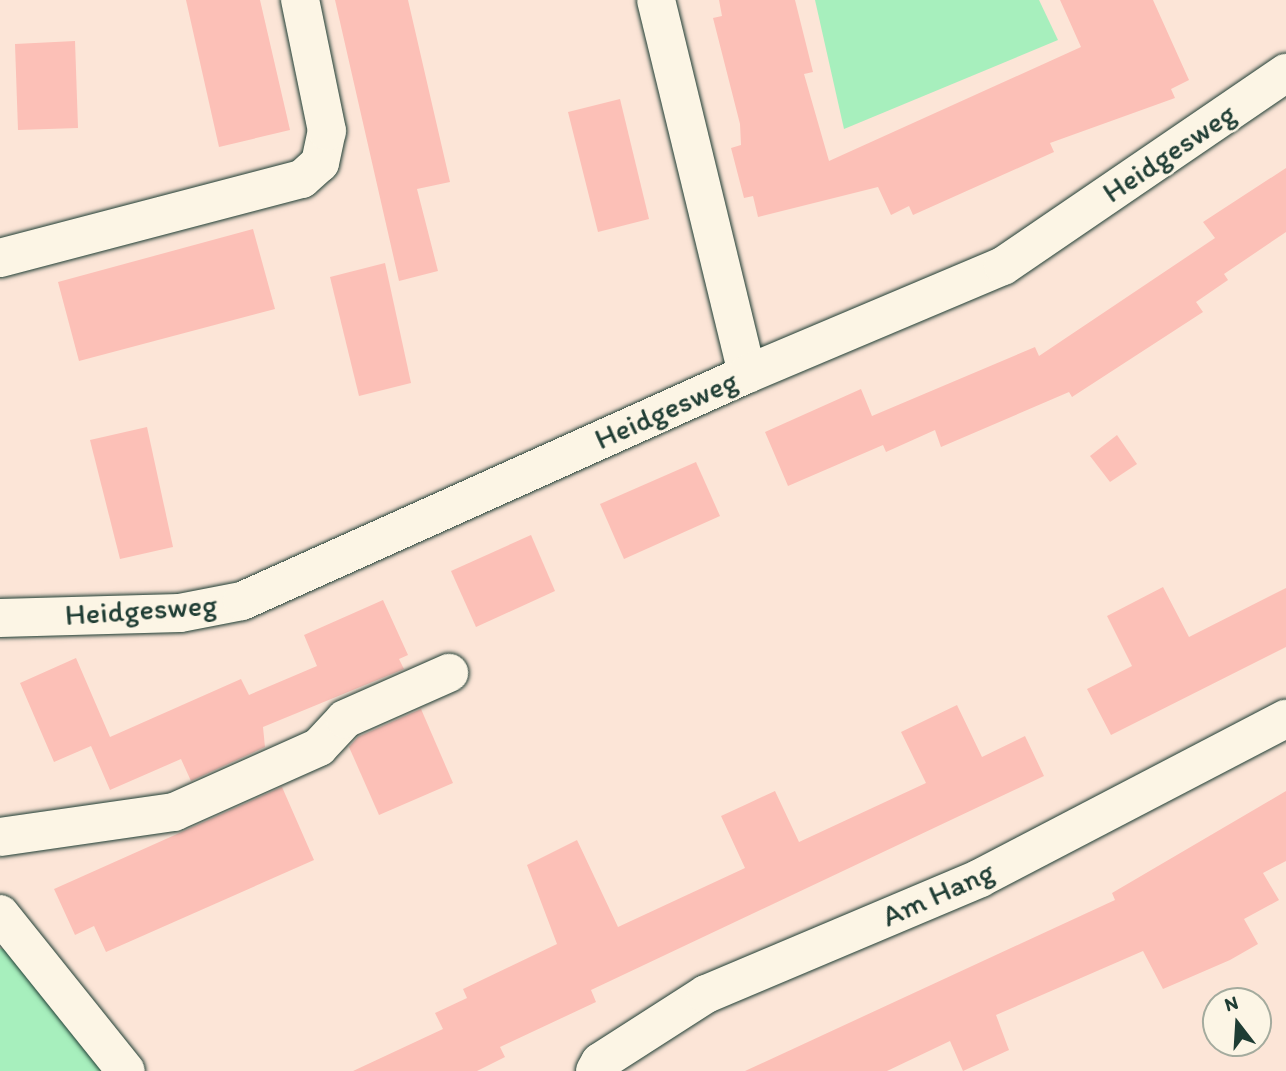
<!DOCTYPE html>
<html>
<head>
<meta charset="utf-8">
<style>
	body { margin:0 }
	#map { position:relative; width:1286px; height:1071px; overflow:hidden; background:#fce5d7; font-family:Itim,sans-serif }
	div>[style] { position:absolute }
	.green>* { inset:0; background:#a7efbd }
	.building>* { inset:0; background:#fcc0b7 }
	.roads { filter:drop-shadow(0 0 2px #1f3d34) drop-shadow(0 0 2px #1f3d34) }
	.minor>* { height:38px; margin:-19px; padding:0 19px; transform-origin:19px; border-radius:19px; background:#fcf5e5 }
	span { translate:-50% -50%; white-space:nowrap; text-align:center; line-height:1.15; -webkit-text-stroke:5px #fcf5e5; paint-order:stroke }
	.street-label { font-size:30px; color:#1f3d34 }
	.north { position:absolute; left:1202px; top:987px; width:70px; height:70px; box-sizing:border-box; background:#fcf5e5; border:2px solid #a4ab9e; border-radius:50%; rotate:343deg; font-size:19px; font-weight:700; line-height:28px; text-align:center; color:#1f3d34 }
	.north::after { content:''; display:block; margin:auto; width:24px; height:32px; background:#1f3d34; clip-path:polygon(50% 0,100% 100%,50% 72%,0 100%) }
</style>
</head>
<body>
<div id="map">
	<div class="green">
		<div style="clip-path:polygon(815px 0,1039px 0,1058px 40px,844px 129px)"></div>
		<div style="clip-path:polygon(0 948px,7px 950px,108px 1071px,0 1071px)"></div>
	</div>
	<div class="building">
		<div style="clip-path:polygon(186px 0,260px 0,290px 130px,219px 147px)"></div>
		<div style="clip-path:polygon(335px 0,408px 0,450px 182px,417px 189px,438px 271px,399px 281px)"></div>
		<div style="clip-path:polygon(719px 0,795px 0,813px 72px,804px 74px,829px 161px,1081px 47px,1060px 0,1153px 0,1189px 80px,1171px 89px,1175px 98px,1050px 143px,1054px 152px,913px 215px,909px 206px,891px 215px,878px 187px,758px 217px,753px 196px,744px 198px,731px 148px,741px 145px,740px 124px,713px 18px,722px 16px)"></div>
		<div style="clip-path:polygon(75px 41px,78px 128px,18px 130px,15px 44px)"></div>
		<div style="clip-path:polygon(620px 99px,649px 219px,598px 232px,568px 112px)"></div>
		<div style="clip-path:polygon(1286px 168px,1286px 232px,1224px 274px,1228px 280px,1196px 302px,1203px 312px,1072px 397px,1069px 392px,941px 447px,935px 430px,886px 452px,883px 445px,788px 486px,765px 432px,861px 389px,872px 416px,1035px 347px,1039px 356px,1215px 238px,1203px 222px)"></div>
		<div style="clip-path:polygon(253px 229px,275px 309px,79px 361px,58px 282px)"></div>
		<div style="clip-path:polygon(385px 263px,411px 383px,359px 396px,330px 277px)"></div>
		<div style="clip-path:polygon(147px 427px,173px 547px,120px 559px,90px 440px)"></div>
		<div style="clip-path:polygon(1117px 435px,1137px 464px,1110px 482px,1090px 456px)"></div>
		<div style="clip-path:polygon(696px 462px,720px 516px,624px 559px,600px 504px)"></div>
		<div style="clip-path:polygon(531px 535px,555px 591px,476px 627px,451px 571px)"></div>
		<div style="clip-path:polygon(1163px 587px,1189px 637px,1286px 588px,1286px 647px,1111px 735px,1087px 689px,1132px 666px,1107px 616px)"></div>
		<div style="clip-path:polygon(383px 600px,408px 655px,399px 659px,404px 669px,263px 727px,265px 747px,191px 781px,181px 759px,110px 790px,91px 746px,54px 762px,20px 683px,76px 658px,110px 737px,241px 679px,249px 695px,317px 666px,304px 635px)"></div>
		<div style="clip-path:polygon(957px 705px,982px 757px,1025px 736px,1044px 776px,591px 990px,596px 1002px,500px 1047px,505px 1057px,477px 1071px,353px 1071px,443px 1029px,435px 1013px,467px 998px,463px 989px,557px 944px,527px 865px,577px 840px,618px 927px,745px 868px,721px 816px,747px 804px,775px 791px,799px 842px,926px 783px,901px 732px)"></div>
		<div style="clip-path:polygon(421px 709px,453px 783px,379px 815px,349px 747px,358px 737px)"></div>
		<div style="clip-path:polygon(282px 787px,314px 860px,106px 952px,94px 926px,75px 935px,54px 889px)"></div>
		<div style="clip-path:polygon(1286px 791px,1286px 861px,1263px 873px,1279px 900px,1244px 919px,1258px 944px,1230px 960px,1163px 989px,1143px 951px,996px 1015px,1009px 1050px,963px 1071px,950px 1041px,887px 1071px,745px 1071px,1115px 900px,1112px 893px)"></div>
	</div>
	<div class="roads">
		<div class="minor">
			<div style="left:656px;top:0;width:385px;rotate:76.3deg"></div>
			<div style="left:0;top:258px;width:312px;rotate:-14.7deg"></div>
			<div style="left:302px;top:179px;width:24px;rotate:-42deg"></div>
			<div style="left:320px;top:163px;width:33px;rotate:-78deg"></div>
			<div style="left:327px;top:131px;width:134px;rotate:-101.6deg"></div>
			<div style="left:0;top:618px;width:180px;rotate:-1.6deg"></div>
			<div style="left:180px;top:613px;width:63px;rotate:-11deg"></div>
			<div style="left:242px;top:601px;width:554px;rotate:-24.2deg"></div>
			<div style="left:747px;top:374px;width:278px;rotate:-22.9deg"></div>
			<div style="left:1003px;top:266px;width:343px;rotate:-34.3deg"></div>
			<div style="left:0;top:837px;width:176px;rotate:-8.2deg"></div>
			<div style="left:174px;top:812px;width:159px;rotate:-24.1deg"></div>
			<div style="left:319px;top:747px;width:38px;rotate:-47deg"></div>
			<div style="left:345px;top:719px;width:114px;rotate:-23.9deg"></div>
			<div style="left:0;top:914px;width:201px;rotate:51.3deg"></div>
			<div style="left:595px;top:1071px;width:10px;rotate:-61deg"></div>
			<div style="left:600px;top:1062px;width:126px;rotate:-32.7deg"></div>
			<div style="left:706px;top:994px;width:298px;rotate:-22.9deg"></div>
			<div style="left:980px;top:878px;width:345px;rotate:-27.5deg"></div>
		</div>
	</div>
	<div class="street-label">
		<span style="left:1169px;top:153px;rotate:-34deg">Heidgesweg</span>
		<span style="left:666px;top:410px;rotate:-24deg">Heidgesweg</span>
		<span style="left:141px;top:610px;rotate:-4deg">Heidgesweg</span>
		<span style="left:938px;top:894px;rotate:-24deg">Am Hang</span>
	</div>
	<div class="north">N</div>
</div>
</body>
</html>
